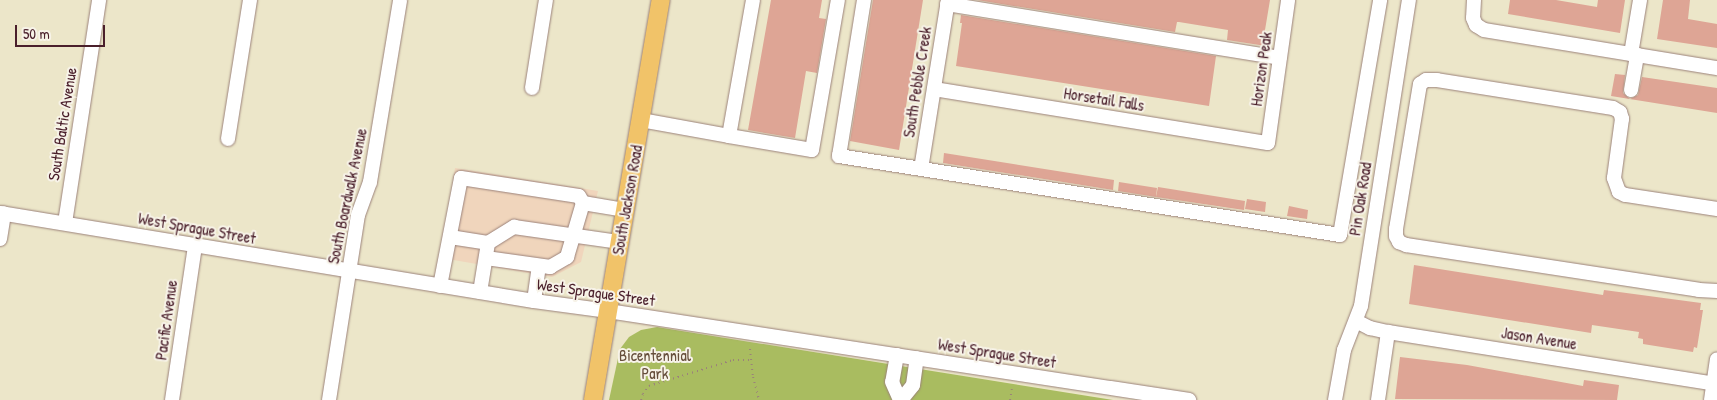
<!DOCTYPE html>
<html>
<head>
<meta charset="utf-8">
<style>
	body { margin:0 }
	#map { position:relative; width:1717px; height:400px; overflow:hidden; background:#ece6c9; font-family:"Patrick Hand",sans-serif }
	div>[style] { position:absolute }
	.built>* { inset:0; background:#f0d5bc }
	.green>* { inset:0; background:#a9bc60 }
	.building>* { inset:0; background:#dea595 }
	.path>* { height:2px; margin-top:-1px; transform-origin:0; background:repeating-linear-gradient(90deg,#9b827a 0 1px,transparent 0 5px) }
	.roads { filter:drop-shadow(0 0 1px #9b827a) drop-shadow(0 0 1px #9b827a) }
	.minor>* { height:14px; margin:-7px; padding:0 7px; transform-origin:7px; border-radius:7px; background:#fff }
	.major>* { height:18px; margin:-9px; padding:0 9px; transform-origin:9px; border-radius:9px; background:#f1c369 }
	span { translate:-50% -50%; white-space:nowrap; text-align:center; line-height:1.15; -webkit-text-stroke:4px #f7f3e8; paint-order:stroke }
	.street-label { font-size:16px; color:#4a1f2b }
	.park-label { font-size:16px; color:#664e3b }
	.scale { position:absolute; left:15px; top:25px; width:90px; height:22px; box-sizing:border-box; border:2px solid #4a1f2b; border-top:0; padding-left:6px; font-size:15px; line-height:18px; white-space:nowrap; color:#4a1f2b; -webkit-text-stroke:4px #f7f3e8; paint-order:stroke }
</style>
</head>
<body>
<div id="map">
	<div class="built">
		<div style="clip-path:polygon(455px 168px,598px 191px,581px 262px,552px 277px,442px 258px)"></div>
	</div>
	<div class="green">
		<div style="clip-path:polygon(657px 327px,1113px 400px,609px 400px,620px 349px,629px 337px,641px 330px)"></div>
	</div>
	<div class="building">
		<div style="clip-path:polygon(771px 0,822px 0,819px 18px,826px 19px,817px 73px,806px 71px,795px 138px,748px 130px)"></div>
		<div style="clip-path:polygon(873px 0,923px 0,899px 150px,850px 141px)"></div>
		<div style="clip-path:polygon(977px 0,1270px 0,1264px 36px,1268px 37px,1266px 46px,1227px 40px,1228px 30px,1179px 22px,1177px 22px,1175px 32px)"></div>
		<div style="clip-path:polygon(1510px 0,1556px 0,1597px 7px,1598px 0,1625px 0,1620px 33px,1508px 14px)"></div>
		<div style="clip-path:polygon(1663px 0,1690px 0,1688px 19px,1717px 24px,1717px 48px,1657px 39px)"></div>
		<div style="clip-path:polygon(961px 15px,1216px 56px,1209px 106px,956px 66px,962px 23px,960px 23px)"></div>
		<div style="clip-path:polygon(1615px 74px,1625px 75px,1623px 93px,1630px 99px,1638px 95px,1642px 77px,1717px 88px,1717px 113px,1611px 96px)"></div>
		<div style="clip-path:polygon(944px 153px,1114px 180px,1113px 190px,943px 163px)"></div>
		<div style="clip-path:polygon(1119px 182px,1157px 188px,1156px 197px,1118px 191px)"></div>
		<div style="clip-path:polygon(1158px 187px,1245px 201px,1244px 210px,1156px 197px)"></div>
		<div style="clip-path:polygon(1247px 199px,1266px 202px,1265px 212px,1245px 209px)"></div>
		<div style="clip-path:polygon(1289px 206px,1308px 210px,1307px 219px,1287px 216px)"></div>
		<div style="clip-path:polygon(1414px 265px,1603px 295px,1604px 290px,1701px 303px,1700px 310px,1703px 310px,1697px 348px,1694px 347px,1693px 352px,1643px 344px,1643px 339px,1638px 338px,1639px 332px,1592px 325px,1591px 333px,1409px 304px)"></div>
		<div style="clip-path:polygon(1400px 357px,1467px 365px,1583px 386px,1584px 380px,1619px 385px,1617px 400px,1395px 399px)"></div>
	</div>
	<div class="path">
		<div style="left:750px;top:349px;width:28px;rotate:84deg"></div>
		<div style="left:753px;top:377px;width:24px;rotate:75deg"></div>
		<div style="left:641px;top:400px;width:6px;rotate:-72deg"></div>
		<div style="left:643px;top:394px;width:10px;rotate:-53deg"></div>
		<div style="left:649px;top:386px;width:88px;rotate:-17.2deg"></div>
		<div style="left:733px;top:360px;width:17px"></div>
		<div style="left:1010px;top:400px;width:11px;rotate:-80deg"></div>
	</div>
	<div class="roads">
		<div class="minor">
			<div style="left:864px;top:0;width:158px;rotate:99.1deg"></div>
			<div style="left:839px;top:156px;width:507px;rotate:8.96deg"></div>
			<div style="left:1340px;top:235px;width:238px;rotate:-80.3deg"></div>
			<div style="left:1474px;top:0;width:18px;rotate:93deg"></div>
			<div style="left:1473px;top:18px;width:8px;rotate:67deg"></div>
			<div style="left:1476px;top:25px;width:9px;rotate:32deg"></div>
			<div style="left:1484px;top:30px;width:236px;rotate:9.3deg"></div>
			<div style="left:947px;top:4px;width:337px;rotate:9.2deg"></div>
			<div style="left:1631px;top:54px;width:55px;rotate:-80.5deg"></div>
			<div style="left:532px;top:88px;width:89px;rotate:-81deg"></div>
			<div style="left:934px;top:89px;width:338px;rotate:9.2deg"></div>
			<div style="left:1268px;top:143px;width:144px;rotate:-82deg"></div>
			<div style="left:1631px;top:90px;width:36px;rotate:-80deg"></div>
			<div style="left:641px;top:120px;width:89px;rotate:10.3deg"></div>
			<div style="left:729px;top:136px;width:138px;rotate:-80deg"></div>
			<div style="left:729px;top:136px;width:84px;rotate:9.6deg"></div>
			<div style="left:812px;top:150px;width:152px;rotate:-80.2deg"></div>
			<div style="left:228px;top:139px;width:141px;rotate:-81deg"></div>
			<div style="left:921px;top:169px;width:171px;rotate:-80.9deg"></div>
			<div style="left:1717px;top:209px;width:93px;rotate:-171.3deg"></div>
			<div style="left:1625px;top:195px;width:7px;rotate:-153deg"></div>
			<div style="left:1619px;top:192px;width:15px;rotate:-110deg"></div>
			<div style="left:1614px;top:178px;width:60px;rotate:-82.3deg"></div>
			<div style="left:1622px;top:119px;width:7px;rotate:-106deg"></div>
			<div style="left:1620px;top:112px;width:8px;rotate:-150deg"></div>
			<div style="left:1613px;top:108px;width:178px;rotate:-171deg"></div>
			<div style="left:1437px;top:80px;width:11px;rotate:180deg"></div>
			<div style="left:1426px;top:80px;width:7px;rotate:146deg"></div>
			<div style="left:1420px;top:84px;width:147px;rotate:99.4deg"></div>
			<div style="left:1396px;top:229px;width:7px;rotate:90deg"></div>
			<div style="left:1396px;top:236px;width:7px;rotate:63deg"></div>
			<div style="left:1399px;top:242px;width:8px;rotate:23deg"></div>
			<div style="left:1406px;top:245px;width:296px;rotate:8.7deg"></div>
			<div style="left:1699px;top:290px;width:18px;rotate:3deg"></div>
			<div style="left:0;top:213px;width:541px;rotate:9.36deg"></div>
			<div style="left:534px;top:301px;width:75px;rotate:7.7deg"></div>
			<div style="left:608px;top:311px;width:588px;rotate:8.71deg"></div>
			<div style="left:65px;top:223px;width:226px;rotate:-81.3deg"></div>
			<div style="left:450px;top:237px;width:38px;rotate:9deg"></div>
			<div style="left:0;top:239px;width:26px;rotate:-81deg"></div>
			<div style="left:486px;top:258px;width:65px;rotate:8deg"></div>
			<div style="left:550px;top:267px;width:20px;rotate:-30deg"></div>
			<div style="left:567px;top:257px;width:56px;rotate:-73.5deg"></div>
			<div style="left:440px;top:286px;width:110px;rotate:-79deg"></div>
			<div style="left:461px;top:178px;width:119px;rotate:8.7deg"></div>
			<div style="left:579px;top:196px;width:8px;rotate:60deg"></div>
			<div style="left:583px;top:203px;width:43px;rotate:9.5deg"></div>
			<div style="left:480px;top:292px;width:50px;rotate:-80.7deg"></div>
			<div style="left:488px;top:243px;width:31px;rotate:-32deg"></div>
			<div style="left:514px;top:227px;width:107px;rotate:8.1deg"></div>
			<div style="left:534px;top:301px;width:35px;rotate:-82deg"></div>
			<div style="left:1356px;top:321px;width:16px;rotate:27deg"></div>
			<div style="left:1370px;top:328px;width:18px;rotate:13deg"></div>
			<div style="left:1388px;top:332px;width:333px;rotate:9deg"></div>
			<div style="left:897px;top:355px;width:27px;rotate:100deg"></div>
			<div style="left:892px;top:382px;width:20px;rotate:66deg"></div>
			<div style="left:172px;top:400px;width:156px;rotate:-81.5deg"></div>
			<div style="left:329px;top:400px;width:187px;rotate:-81.1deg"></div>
			<div style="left:358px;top:215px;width:35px;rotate:-70deg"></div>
			<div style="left:370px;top:182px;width:184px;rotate:-80.6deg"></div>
			<div style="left:901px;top:400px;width:19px;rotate:-51deg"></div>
			<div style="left:913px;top:385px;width:27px;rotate:-82deg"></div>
			<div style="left:1335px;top:400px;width:51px;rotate:-79.8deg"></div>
			<div style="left:1344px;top:350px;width:47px;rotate:-68.9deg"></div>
			<div style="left:1361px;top:306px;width:310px;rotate:-81.1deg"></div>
			<div style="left:1378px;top:400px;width:69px;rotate:-81.6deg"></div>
			<div style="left:1711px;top:400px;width:41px;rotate:-81.7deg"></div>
		</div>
		<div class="major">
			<div style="left:593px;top:400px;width:406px;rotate:-80.4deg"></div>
		</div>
	</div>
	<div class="street-label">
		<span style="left:1261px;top:69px;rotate:-82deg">Horizon Peak</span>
		<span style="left:917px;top:82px;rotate:-81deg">South Pebble Creek</span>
		<span style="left:1104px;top:99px;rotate:9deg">Horsetail Falls</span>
		<span style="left:62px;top:124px;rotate:-81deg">South Baltic Avenue</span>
		<span style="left:347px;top:196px;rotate:-78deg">South Boardwalk Avenue</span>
		<span style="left:1360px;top:199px;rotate:-81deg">Pin Oak Road</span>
		<span style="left:627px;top:200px;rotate:-80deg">South Jackson Road</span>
		<span style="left:197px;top:228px;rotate:10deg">West Sprague Street</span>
		<span style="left:596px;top:292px;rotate:8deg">West Sprague Street</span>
		<span style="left:166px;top:320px;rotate:-82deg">Pacific Avenue</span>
		<span style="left:1539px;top:338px;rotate:9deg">Jason Avenue</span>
		<span style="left:997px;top:353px;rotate:9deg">West Sprague Street</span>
	</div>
	<div class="park-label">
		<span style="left:655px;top:364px">Bicentennial<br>Park</span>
	</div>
	<div class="scale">50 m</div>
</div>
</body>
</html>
